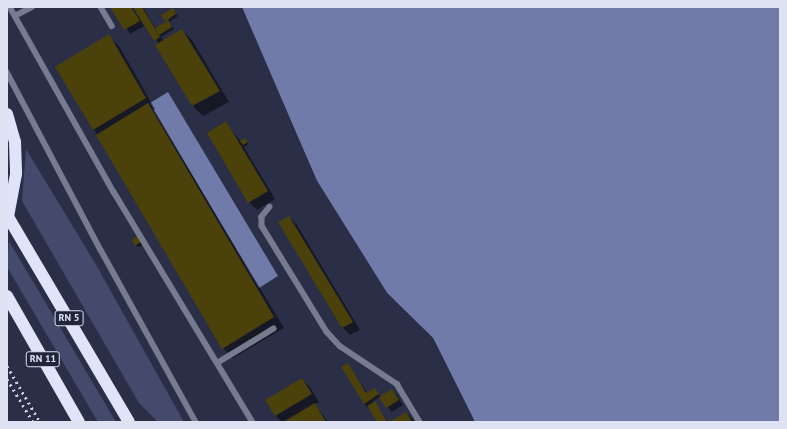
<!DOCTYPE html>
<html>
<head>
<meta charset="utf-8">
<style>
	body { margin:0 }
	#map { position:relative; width:787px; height:429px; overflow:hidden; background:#2a2e47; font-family:"PT Sans",sans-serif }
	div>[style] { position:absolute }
	.green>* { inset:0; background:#434a6b }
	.water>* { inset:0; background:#717ba9 }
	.pier>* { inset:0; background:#2a2e47 }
	.shadow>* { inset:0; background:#0007 }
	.building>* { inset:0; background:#4b410b }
	.lane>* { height:5.5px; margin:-2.75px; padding:0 2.75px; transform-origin:2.75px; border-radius:2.75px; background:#767b8f }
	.highway>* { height:12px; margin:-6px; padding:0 6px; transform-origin:6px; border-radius:6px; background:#dfe4f9 }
	.rail>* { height:3px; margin-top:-1.5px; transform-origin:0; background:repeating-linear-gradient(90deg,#ccd0e0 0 2px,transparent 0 6px) }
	span { translate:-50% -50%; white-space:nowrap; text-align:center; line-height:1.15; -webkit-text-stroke:4px #20253c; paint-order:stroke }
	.shield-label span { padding:1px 3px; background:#20253c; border:1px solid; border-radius:3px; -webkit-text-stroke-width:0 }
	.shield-label { font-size:10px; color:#dee2f2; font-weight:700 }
	.frame { position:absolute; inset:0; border:8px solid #dee2f2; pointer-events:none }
</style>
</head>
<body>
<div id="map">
	<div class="green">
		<div style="clip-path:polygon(26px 149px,95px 263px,184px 422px,158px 422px,139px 403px,22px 201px)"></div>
		<div style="clip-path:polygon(9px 241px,54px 317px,116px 422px,98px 422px,7px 267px)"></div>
	</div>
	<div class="water">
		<div style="clip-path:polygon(242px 7px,780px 7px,780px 422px,475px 422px,433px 338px,387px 293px,317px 181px)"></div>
		<div style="clip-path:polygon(168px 92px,278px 276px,259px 288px,150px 103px)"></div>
	</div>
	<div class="pier">
		<div style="clip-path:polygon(240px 7px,317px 181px,387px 293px,433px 338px,475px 422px,431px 339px,386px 295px,315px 182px)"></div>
	</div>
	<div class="shadow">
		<div style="clip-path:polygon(113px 7px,132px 7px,144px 26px,130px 34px)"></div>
		<div style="clip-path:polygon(135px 7px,143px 7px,156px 29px,167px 22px,175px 12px,178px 16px,169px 22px,174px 29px,161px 37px,164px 41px,182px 30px,192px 40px,229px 102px,203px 116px,193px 106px,157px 46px,159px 44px)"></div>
		<div style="clip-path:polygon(108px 36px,119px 46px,155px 109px,153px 110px,284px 328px,233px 358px,223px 348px,57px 67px)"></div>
		<div style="clip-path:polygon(226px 123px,241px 142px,247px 141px,249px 144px,244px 147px,275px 199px,257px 210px,249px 202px)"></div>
		<div style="clip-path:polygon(289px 217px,297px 225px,360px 330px,350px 335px,343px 328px)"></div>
		<div style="clip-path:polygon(140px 240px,143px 245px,138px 247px,136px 245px)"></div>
		<div style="clip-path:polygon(347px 364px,368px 394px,375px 389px,381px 397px,392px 390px,397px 395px,403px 405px,392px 412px,380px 397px,373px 401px,388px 422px,378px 422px,364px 403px)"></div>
		<div style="clip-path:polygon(302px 379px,310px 387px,319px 402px,315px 404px,328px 422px,282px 422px,276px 416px,267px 401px)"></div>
		<div style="clip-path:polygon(406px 413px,415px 422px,392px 422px)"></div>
	</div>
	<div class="building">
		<div style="clip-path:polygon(110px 7px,131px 7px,140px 21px,124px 30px)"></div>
		<div style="clip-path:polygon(133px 7px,142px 7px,160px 37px,154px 41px)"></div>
		<div style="clip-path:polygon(173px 8px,176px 14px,165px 21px,161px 15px)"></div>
		<div style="clip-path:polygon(168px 20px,172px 27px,159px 35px,155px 28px)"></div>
		<div style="clip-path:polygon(182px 29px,220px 91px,192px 106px,155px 45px)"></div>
		<div style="clip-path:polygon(109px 34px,146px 98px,93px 130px,55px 67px)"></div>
		<div style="clip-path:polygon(148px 103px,274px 317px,222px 349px,96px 135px)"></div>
		<div style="clip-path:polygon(226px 121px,268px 191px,248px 203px,207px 133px)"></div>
		<div style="clip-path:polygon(245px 138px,248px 142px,243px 145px,240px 141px)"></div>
		<div style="clip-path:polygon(289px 216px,353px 322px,342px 328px,278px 222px)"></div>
		<div style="clip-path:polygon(137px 236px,141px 242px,135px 246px,132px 240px)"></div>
		<div style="clip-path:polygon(348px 363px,366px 393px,375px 388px,379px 394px,364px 404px,341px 367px)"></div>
		<div style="clip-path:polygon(302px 378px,312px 394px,275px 416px,265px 400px)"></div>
		<div style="clip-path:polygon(392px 389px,399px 400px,386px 408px,379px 397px)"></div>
		<div style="clip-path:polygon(375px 401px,387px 422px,377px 422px,367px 406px)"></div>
		<div style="clip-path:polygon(315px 403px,326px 422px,283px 422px)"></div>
		<div style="clip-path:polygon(406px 412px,412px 422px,390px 422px)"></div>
	</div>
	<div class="lane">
		<div style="left:10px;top:7px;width:212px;rotate:60.7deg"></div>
		<div style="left:114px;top:192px;width:269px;rotate:58.9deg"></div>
		<div style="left:101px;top:7px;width:22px;rotate:60deg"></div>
		<div style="left:15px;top:16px;width:19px;rotate:-28deg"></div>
		<div style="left:7px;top:72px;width:201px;rotate:62.2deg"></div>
		<div style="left:101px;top:250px;width:196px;rotate:61.1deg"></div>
		<div style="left:270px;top:207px;width:13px;rotate:129deg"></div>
		<div style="left:262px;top:217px;width:9px;rotate:90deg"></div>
		<div style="left:262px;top:226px;width:124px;rotate:58.5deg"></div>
		<div style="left:327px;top:332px;width:19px;rotate:47deg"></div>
		<div style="left:340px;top:346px;width:69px;rotate:33.7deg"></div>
		<div style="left:397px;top:384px;width:44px;rotate:58.8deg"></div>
		<div style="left:217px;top:363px;width:66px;rotate:-31.3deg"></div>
	</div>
	<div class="highway">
		<div style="left:7px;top:114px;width:29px;rotate:74deg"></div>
		<div style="left:15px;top:142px;width:32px;rotate:88deg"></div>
		<div style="left:16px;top:174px;width:49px;rotate:100.6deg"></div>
		<div style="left:7px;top:215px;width:240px;rotate:59.5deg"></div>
		<div style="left:7px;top:296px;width:145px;rotate:60.3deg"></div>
	</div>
	<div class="rail">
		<div style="left:7px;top:366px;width:65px;rotate:59.5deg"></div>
		<div style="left:7px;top:379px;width:50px;rotate:58.8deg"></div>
	</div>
	<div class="shield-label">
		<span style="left:69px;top:318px">RN 5</span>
		<span style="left:43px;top:359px">RN 11</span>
	</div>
	<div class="frame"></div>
</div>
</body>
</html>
